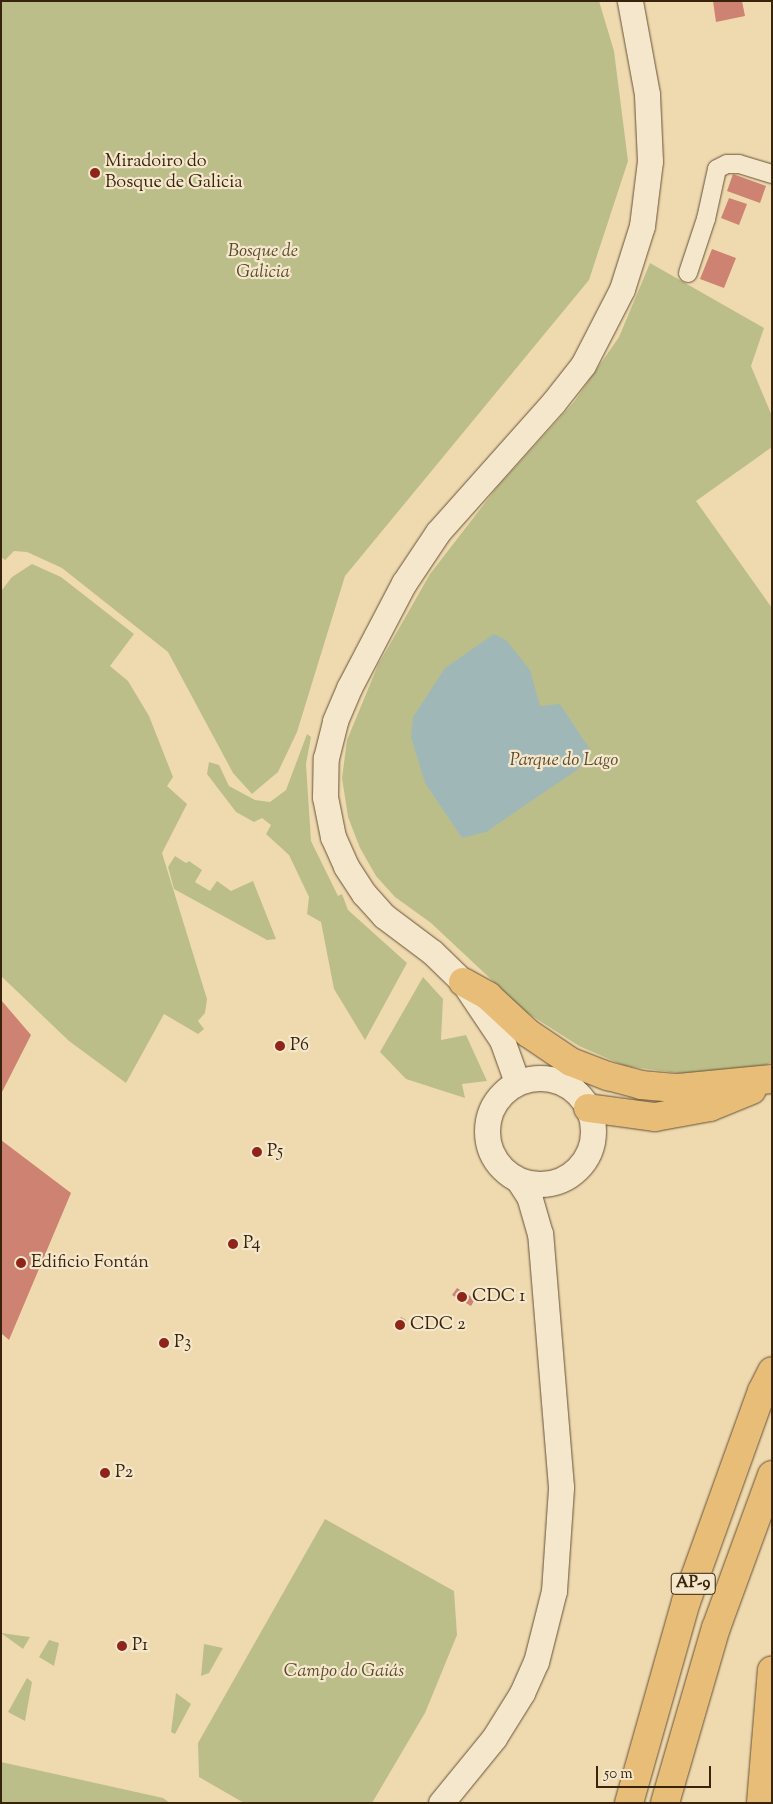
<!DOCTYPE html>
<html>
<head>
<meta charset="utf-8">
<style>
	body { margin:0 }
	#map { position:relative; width:773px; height:1804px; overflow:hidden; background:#efdab0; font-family:"Sorts Mill Goudy",serif }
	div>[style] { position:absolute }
	.green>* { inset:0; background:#bcbe89 }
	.water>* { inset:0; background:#9fb8b7 }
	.building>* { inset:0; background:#ce8272 }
	.roads { filter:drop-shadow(0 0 1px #665135) drop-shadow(0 0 1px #665135) }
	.street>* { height:18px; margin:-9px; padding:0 9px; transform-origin:9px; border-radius:9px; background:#f5e7cc }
	.secondary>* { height:25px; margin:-12.5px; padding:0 12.5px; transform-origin:12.5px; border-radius:12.5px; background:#f5e7cc }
	.secondary>.ring { margin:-12.5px; padding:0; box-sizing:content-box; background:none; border:25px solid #f5e7cc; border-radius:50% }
	.highway>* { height:28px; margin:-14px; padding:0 14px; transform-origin:14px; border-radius:14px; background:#e8bd78 }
	.dots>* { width:14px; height:14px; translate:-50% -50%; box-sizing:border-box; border:2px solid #f5e7cc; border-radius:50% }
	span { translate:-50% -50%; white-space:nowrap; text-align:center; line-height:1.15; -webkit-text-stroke:4.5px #f5e7cc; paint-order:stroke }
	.shield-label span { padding:1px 4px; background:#f5e7cc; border:1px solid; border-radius:4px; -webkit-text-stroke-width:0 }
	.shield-label { font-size:16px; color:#38230c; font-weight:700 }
	.poi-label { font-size:18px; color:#38230c }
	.left { translate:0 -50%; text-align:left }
	.park-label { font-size:18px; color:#594a2b; font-style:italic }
	.frame { position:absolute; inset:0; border:2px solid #38230c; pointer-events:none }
	.scale { position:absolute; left:596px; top:1766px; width:115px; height:22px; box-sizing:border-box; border:2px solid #38230c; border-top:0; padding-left:6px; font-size:15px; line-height:18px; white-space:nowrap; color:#38230c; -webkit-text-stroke:4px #f5e7cc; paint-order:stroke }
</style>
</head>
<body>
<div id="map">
	<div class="green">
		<div style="clip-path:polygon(1px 1px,599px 1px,614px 51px,628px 161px,589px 280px,345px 576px,297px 732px,278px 772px,252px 794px,233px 773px,168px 652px,62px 568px,27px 552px,14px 551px,5px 560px,1px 557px)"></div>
		<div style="clip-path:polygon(650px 263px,764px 328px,751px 366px,772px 416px,772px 447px,696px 501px,772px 608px,772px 1062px,760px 1068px,685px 1074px,625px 1066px,579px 1046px,526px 1012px,431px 923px,395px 897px,376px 876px,360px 848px,348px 817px,342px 778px,347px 740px,378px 665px,430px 574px,498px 486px,574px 402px,619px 337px)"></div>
		<div style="clip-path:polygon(32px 564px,61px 577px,134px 634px,110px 666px,128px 681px,149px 716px,173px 777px,167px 786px,187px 804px,162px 853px,207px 999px,205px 1013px,198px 1021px,204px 1029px,198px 1034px,164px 1014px,126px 1083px,69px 1041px,1px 976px,1px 591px,12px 577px)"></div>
		<div style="clip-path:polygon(307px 734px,311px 737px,306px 764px,311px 841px,338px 896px,342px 894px,348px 910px,407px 963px,365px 1040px,334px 989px,321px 922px,307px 914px,309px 897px,289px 855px,266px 834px,271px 825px,262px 818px,254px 822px,236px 812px,207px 774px,209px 762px,219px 765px,229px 786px,255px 800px,270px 802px,286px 790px)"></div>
		<div style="clip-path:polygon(175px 856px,186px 863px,189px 861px,202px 870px,195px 882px,210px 891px,217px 881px,231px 891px,253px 881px,276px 939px,267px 940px,174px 889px,168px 867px)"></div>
		<div style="clip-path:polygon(423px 977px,443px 999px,441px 1040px,466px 1035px,487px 1081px,462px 1084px,465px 1098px,406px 1079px,380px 1052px)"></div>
		<div style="clip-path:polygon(325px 1519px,454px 1591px,457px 1635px,425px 1713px,372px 1803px,244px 1803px,199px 1777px,198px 1743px)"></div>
		<div style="clip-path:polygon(1px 1633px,30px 1637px,23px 1649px)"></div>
		<div style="clip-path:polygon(49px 1640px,59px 1643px,54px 1666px,39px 1657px)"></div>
		<div style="clip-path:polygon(204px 1644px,223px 1648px,209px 1673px,201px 1676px)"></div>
		<div style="clip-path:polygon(27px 1678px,32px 1682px,25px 1721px,8px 1712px)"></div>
		<div style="clip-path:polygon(176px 1693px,191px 1704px,175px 1734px,171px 1732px)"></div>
		<div style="clip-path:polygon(1px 1762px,163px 1798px,170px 1803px,1px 1803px)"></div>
	</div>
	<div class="water">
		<div style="clip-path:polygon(494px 634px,506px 640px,530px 670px,540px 706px,560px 704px,591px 751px,577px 770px,486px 832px,462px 838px,425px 783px,411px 737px,413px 717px,445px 668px)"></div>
	</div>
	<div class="building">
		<div style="clip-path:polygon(713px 1px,742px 1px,745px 16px,716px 22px)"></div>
		<div style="clip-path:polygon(733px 174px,766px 186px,760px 203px,727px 191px)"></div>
		<div style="clip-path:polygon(729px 198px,747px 204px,739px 225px,721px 218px)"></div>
		<div style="clip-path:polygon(712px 249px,736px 258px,724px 288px,700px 279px)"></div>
		<div style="clip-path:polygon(1px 1000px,31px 1035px,1px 1094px)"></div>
		<div style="clip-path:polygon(1px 1140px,71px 1193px,9px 1340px,1px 1333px)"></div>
		<div style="clip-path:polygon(457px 1288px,475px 1299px,471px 1306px,452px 1295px)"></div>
		<div style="clip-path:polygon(401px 1317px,406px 1320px,401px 1330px,395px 1327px)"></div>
	</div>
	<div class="roads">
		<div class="street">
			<div style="left:688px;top:273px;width:57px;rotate:-71.6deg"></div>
			<div style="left:706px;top:219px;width:51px;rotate:-77.6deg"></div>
			<div style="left:717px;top:169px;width:11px;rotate:-27deg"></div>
			<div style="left:727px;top:164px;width:12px"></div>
			<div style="left:739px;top:164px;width:34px;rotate:17deg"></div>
		</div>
		<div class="secondary">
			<div class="ring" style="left:487px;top:1078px;width:81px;height:81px"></div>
			<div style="left:517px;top:1082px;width:45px;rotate:-109.7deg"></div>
			<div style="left:502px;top:1040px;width:70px;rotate:-123.9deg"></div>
			<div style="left:463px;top:982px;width:43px;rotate:-135.9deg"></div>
			<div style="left:432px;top:952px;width:60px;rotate:-143.1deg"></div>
			<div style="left:384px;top:916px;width:30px;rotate:-132deg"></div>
			<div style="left:364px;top:894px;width:33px;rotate:-123deg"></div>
			<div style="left:346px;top:866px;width:32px;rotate:-114deg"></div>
			<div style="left:333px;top:837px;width:41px;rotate:-101.3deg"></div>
			<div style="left:325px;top:797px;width:39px;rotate:-89deg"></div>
			<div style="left:326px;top:758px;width:38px;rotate:-76deg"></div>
			<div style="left:335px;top:721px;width:36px;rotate:-67deg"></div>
			<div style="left:349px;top:688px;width:119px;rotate:-62.4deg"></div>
			<div style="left:404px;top:583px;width:61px;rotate:-56.3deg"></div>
			<div style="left:438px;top:532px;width:173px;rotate:-48.3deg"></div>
			<div style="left:553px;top:403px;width:48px;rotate:-51.7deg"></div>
			<div style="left:583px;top:365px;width:85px;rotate:-62.8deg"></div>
			<div style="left:622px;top:289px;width:66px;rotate:-72.4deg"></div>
			<div style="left:642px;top:226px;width:65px;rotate:-83deg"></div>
			<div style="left:650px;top:161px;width:67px;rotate:-92.6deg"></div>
			<div style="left:647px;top:94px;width:95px;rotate:-100.4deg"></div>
			<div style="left:441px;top:1803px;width:84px;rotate:-50.8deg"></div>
			<div style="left:494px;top:1738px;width:53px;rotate:-58.1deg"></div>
			<div style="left:522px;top:1693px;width:34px;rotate:-66deg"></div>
			<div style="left:536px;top:1662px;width:73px;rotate:-75.8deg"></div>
			<div style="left:554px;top:1591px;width:104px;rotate:-86.1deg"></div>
			<div style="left:561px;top:1487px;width:254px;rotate:-94.7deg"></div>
			<div style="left:540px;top:1234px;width:37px;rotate:-106deg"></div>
			<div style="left:530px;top:1198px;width:20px;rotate:-123deg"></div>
		</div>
		<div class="highway">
			<div style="left:463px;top:982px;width:29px;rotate:29deg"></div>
			<div style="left:488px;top:996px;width:54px;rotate:42.8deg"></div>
			<div style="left:528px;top:1033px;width:52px;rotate:34deg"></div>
			<div style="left:571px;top:1062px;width:40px;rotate:21deg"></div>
			<div style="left:608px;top:1076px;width:34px;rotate:15deg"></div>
			<div style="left:641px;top:1085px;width:37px;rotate:5deg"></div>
			<div style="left:678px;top:1088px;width:94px;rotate:-5.5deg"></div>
			<div style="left:588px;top:1108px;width:68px;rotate:7.7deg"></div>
			<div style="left:655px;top:1117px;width:56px;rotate:-10.3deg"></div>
			<div style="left:710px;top:1107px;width:45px;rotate:-22deg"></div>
			<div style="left:629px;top:1803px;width:209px;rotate:-74.2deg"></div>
			<div style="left:686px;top:1602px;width:224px;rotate:-70.2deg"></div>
			<div style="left:762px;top:1391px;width:22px;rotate:-63deg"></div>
			<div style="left:665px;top:1803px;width:182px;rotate:-73.8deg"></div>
			<div style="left:716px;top:1628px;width:163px;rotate:-69.9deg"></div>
			<div style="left:761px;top:1803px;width:133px;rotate:-85.3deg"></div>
		</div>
	</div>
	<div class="dots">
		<div style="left:95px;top:173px;background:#8f2418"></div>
		<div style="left:280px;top:1046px;background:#8f2418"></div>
		<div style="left:257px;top:1152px;background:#8f2418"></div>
		<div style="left:233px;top:1244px;background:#8f2418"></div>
		<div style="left:21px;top:1263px;background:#8f2418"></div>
		<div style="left:462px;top:1297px;background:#8f2418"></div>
		<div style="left:400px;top:1325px;background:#8f2418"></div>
		<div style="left:164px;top:1343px;background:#8f2418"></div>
		<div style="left:105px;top:1473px;background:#8f2418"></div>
		<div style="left:122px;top:1646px;background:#8f2418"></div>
	</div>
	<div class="shield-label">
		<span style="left:693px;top:1584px">AP-9</span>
	</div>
	<div class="poi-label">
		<span class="left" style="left:105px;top:173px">Miradoiro do<br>Bosque de Galicia</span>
		<span class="left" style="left:290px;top:1046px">P6</span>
		<span class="left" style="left:267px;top:1152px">P5</span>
		<span class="left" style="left:243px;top:1244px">P4</span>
		<span class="left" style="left:31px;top:1263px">Edificio Fontán</span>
		<span class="left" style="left:472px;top:1297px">CDC 1</span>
		<span class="left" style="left:410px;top:1325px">CDC 2</span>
		<span class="left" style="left:174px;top:1343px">P3</span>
		<span class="left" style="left:115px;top:1473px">P2</span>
		<span class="left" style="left:132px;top:1646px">P1</span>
	</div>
	<div class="park-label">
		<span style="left:263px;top:263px">Bosque de<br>Galicia</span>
		<span style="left:564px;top:761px">Parque do Lago</span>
		<span style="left:344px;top:1672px">Campo do Gaiás</span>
	</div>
	<div class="frame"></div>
	<div class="scale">50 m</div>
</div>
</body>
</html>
